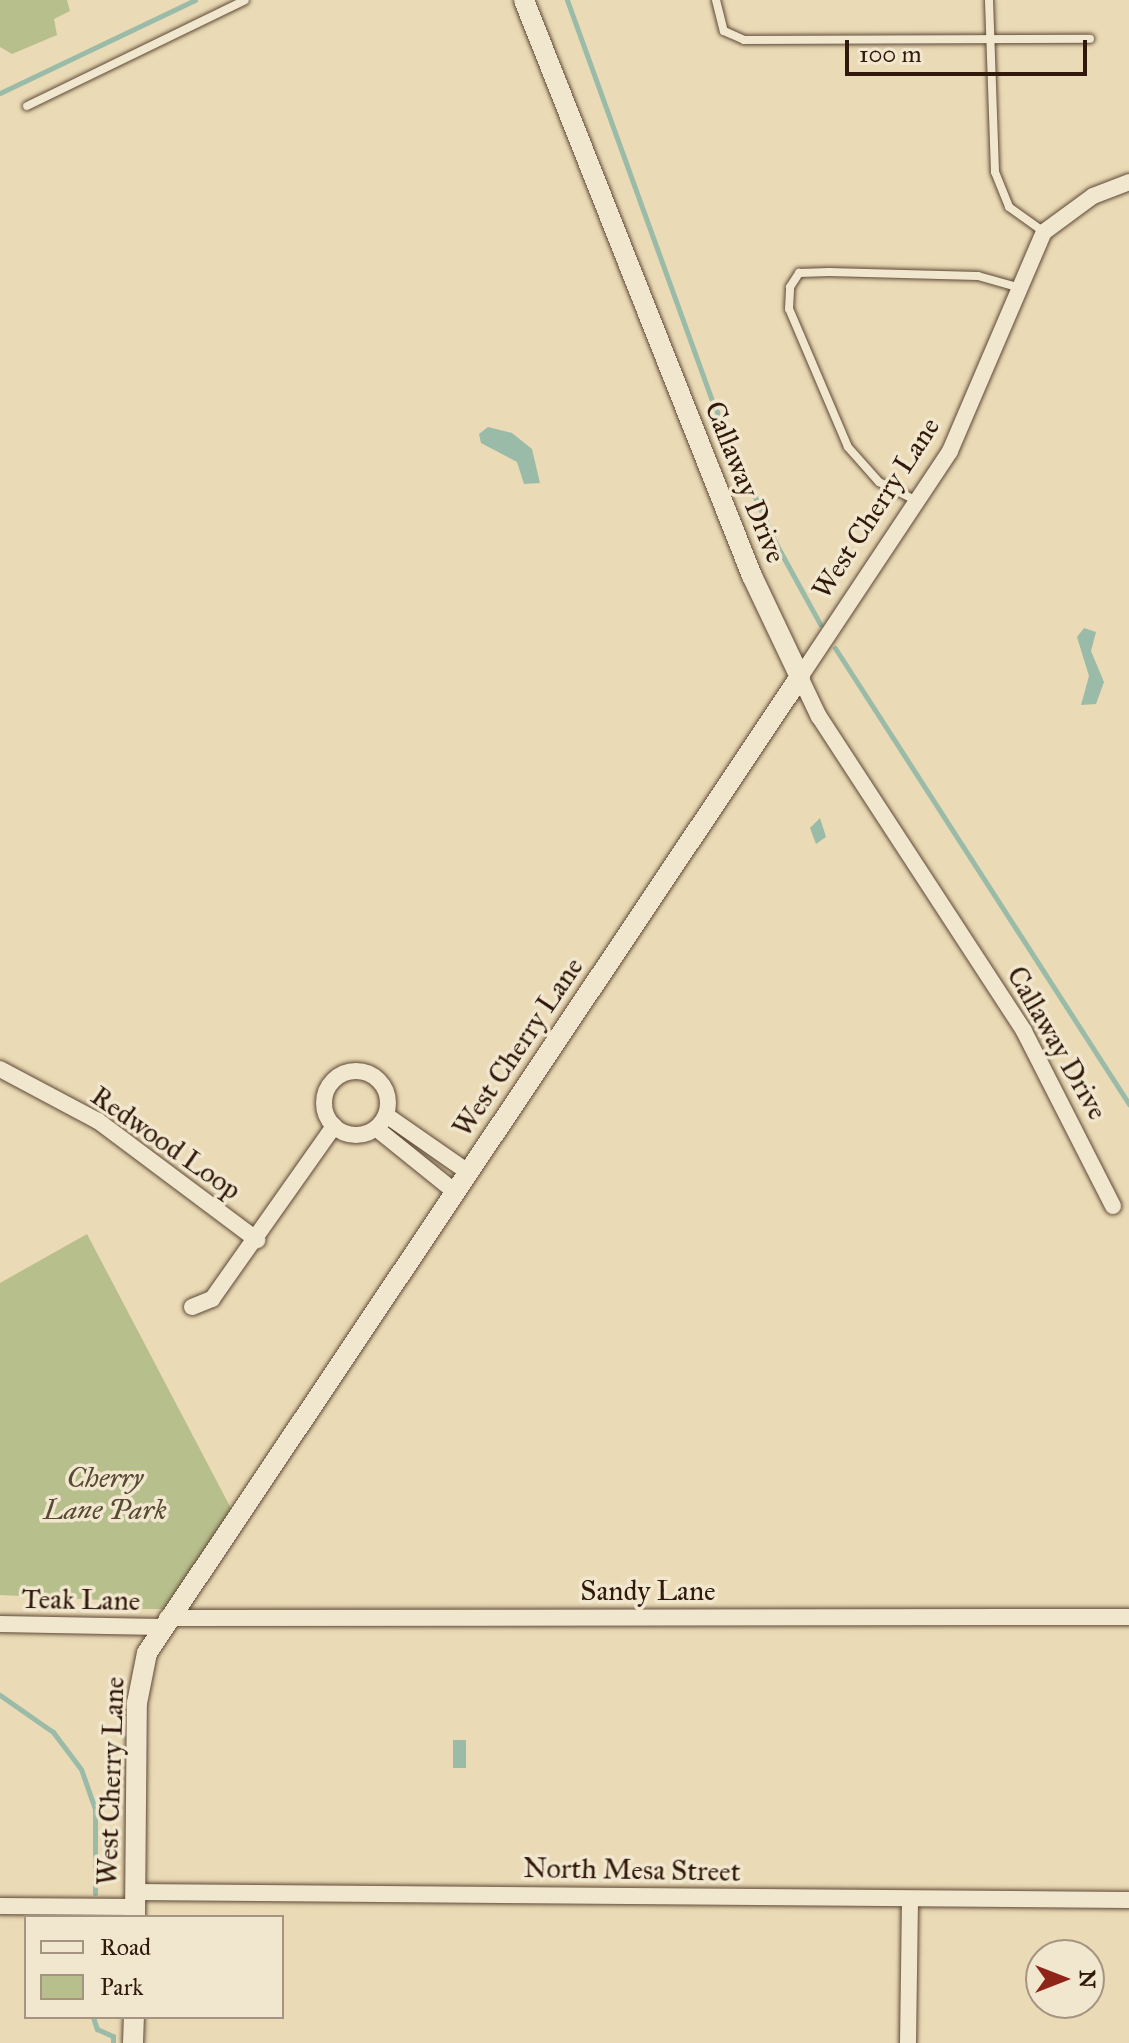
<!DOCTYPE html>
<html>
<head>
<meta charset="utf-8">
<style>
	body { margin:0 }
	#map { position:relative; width:1129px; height:2043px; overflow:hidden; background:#eadab5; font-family:"IM FELL Great Primer",serif }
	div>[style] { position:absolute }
	.green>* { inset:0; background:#b7c08d }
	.water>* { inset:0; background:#99bba8 }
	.stream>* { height:5px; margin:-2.5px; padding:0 2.5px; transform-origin:2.5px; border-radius:2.5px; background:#99bba8 }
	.roads { filter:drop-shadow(0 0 2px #5e4836) drop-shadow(0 0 2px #5e4836) }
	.service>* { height:8px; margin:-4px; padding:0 4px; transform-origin:4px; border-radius:4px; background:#f1e7cf }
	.minor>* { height:16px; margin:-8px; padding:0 8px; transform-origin:8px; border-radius:8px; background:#f1e7cf }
	.minor>.ring { margin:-8px; padding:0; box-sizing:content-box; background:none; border:16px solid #f1e7cf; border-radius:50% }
	.tertiary>* { height:20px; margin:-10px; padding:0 10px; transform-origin:10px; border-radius:10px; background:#f1e7cf }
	span { translate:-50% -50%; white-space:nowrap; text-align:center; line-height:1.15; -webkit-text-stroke:7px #f1e7cf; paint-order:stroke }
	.street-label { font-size:28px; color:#30180b }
	.park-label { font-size:28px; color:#584a32; font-style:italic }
	.legend { position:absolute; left:24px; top:1915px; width:260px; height:104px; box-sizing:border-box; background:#f1e7cf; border:2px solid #a49481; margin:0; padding:10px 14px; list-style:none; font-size:24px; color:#30180b }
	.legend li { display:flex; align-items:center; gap:16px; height:40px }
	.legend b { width:40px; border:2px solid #a49481 }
	.north { position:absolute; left:1025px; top:1939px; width:80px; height:80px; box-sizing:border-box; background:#f1e7cf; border:2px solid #a49481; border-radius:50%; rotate:90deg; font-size:22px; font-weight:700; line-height:32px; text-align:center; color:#30180b }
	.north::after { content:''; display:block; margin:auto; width:28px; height:36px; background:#8f2418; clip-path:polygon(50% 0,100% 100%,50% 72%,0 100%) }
	.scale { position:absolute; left:845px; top:40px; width:242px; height:36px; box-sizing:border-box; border:4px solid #30180b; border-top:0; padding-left:10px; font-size:24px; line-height:28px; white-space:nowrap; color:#30180b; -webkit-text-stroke:6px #f1e7cf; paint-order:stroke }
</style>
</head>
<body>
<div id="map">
	<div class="green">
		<div style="clip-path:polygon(0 0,67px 0,70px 11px,54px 19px,57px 35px,12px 54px,0 47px)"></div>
		<div style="clip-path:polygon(87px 1234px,235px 1516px,172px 1609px,118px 1609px,102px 1600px,0 1595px,0 1283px)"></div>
	</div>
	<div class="water">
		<div style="clip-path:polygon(488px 427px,512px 433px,532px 449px,540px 483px,524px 484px,517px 462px,481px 443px,479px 434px)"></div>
		<div style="clip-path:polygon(1084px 628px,1096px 632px,1091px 651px,1104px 682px,1096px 704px,1081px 705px,1089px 676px,1077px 637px)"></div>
		<div style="clip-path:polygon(820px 818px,826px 837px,816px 844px,810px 828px)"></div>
		<div style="clip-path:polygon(453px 1740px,466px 1740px,466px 1768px,453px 1768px)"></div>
	</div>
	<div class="stream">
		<div style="left:567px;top:0;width:431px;rotate:70.1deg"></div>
		<div style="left:714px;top:405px;width:150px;rotate:66deg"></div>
		<div style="left:775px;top:542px;width:94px;rotate:61.2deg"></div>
		<div style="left:0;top:93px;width:216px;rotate:-25.5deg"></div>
		<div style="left:835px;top:648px;width:543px;rotate:57.19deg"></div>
		<div style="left:0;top:1695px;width:65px;rotate:34.9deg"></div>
		<div style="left:53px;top:1732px;width:46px;rotate:52.9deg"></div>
		<div style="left:81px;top:1769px;width:42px;rotate:70.7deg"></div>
		<div style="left:95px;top:1809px;width:84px;rotate:90deg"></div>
		<div style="left:93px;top:2017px;width:13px;rotate:72deg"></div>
		<div style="left:97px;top:2029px;width:17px;rotate:24deg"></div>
		<div style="left:113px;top:2036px;width:7px;rotate:90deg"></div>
	</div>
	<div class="roads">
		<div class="service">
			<div style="left:716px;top:0;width:32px;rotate:76deg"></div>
			<div style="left:724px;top:31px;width:22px;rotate:24deg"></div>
			<div style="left:744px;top:40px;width:346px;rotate:-0.2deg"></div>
			<div style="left:989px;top:0;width:172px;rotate:88deg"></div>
			<div style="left:995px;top:172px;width:38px;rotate:68deg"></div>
			<div style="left:1009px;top:207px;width:43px;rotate:35.5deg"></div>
			<div style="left:27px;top:106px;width:242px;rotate:-25.9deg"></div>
			<div style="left:915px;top:500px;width:40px;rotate:-153.4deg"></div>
			<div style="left:879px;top:482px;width:47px;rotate:-131.5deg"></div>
			<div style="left:848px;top:447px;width:150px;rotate:-113.1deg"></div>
			<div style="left:789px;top:309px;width:22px;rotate:-87deg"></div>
			<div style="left:790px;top:287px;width:17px;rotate:-57deg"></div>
			<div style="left:799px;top:273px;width:30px;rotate:-2deg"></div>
			<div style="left:829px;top:272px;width:149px;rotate:1.5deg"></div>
			<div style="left:978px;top:276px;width:41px;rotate:15.8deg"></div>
		</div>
		<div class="minor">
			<div style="left:0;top:1069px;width:111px;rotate:28deg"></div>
			<div style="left:98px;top:1121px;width:199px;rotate:36.8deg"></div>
			<div class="ring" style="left:324px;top:1071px;width:48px;height:48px"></div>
			<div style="left:386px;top:1115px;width:100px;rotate:34.8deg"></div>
			<div style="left:377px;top:1129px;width:100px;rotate:38.9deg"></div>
			<div style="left:1113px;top:1206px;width:196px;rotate:-117deg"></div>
			<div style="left:1024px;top:1031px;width:375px;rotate:-123.1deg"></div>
			<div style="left:819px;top:717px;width:44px;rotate:-115.4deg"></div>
			<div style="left:800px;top:677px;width:271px;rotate:-56.4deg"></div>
			<div style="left:950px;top:451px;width:238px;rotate:-66.8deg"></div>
			<div style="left:1044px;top:232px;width:61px;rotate:-36.3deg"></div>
			<div style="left:1093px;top:196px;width:39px;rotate:-21deg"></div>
			<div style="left:192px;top:1307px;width:22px;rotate:-22deg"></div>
			<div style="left:212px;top:1299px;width:212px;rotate:-54.8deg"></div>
			<div style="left:167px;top:1618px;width:962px;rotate:-0.06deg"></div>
			<div style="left:0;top:1624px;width:161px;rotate:1.1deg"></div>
			<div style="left:135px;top:1892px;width:994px;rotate:0.46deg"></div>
			<div style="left:0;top:1906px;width:135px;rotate:0.4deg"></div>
			<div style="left:908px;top:2043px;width:144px;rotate:-89.2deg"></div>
		</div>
		<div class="tertiary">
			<div style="left:135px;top:1917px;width:214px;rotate:-89.5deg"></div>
			<div style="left:137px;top:1703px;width:51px;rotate:-78.7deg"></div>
			<div style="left:147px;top:1653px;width:1174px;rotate:-56.22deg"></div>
			<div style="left:800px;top:677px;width:112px;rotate:-115.4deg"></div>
			<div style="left:752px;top:576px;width:619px;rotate:-111.6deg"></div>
			<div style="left:133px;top:2043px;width:26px;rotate:-88deg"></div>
		</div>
	</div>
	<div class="street-label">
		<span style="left:745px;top:482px;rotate:68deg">Callaway Drive</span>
		<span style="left:876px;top:508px;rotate:-57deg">West Cherry Lane</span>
		<span style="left:1057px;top:1043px;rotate:60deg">Callaway Drive</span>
		<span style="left:518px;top:1047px;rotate:-56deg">West Cherry Lane</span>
		<span style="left:166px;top:1143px;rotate:35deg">Redwood Loop</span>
		<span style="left:648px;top:1591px">Sandy Lane</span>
		<span style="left:81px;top:1600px;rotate:1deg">Teak Lane</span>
		<span style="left:111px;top:1781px;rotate:-88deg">West Cherry Lane</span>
		<span style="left:632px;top:1870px;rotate:1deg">North Mesa Street</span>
	</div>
	<div class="park-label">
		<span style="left:105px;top:1494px">Cherry<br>Lane Park</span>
	</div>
	<ul class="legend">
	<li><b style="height:10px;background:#f1e7cf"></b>Road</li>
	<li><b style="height:22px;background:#b7c08d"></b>Park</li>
	</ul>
	<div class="north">N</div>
	<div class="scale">100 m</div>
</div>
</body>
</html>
